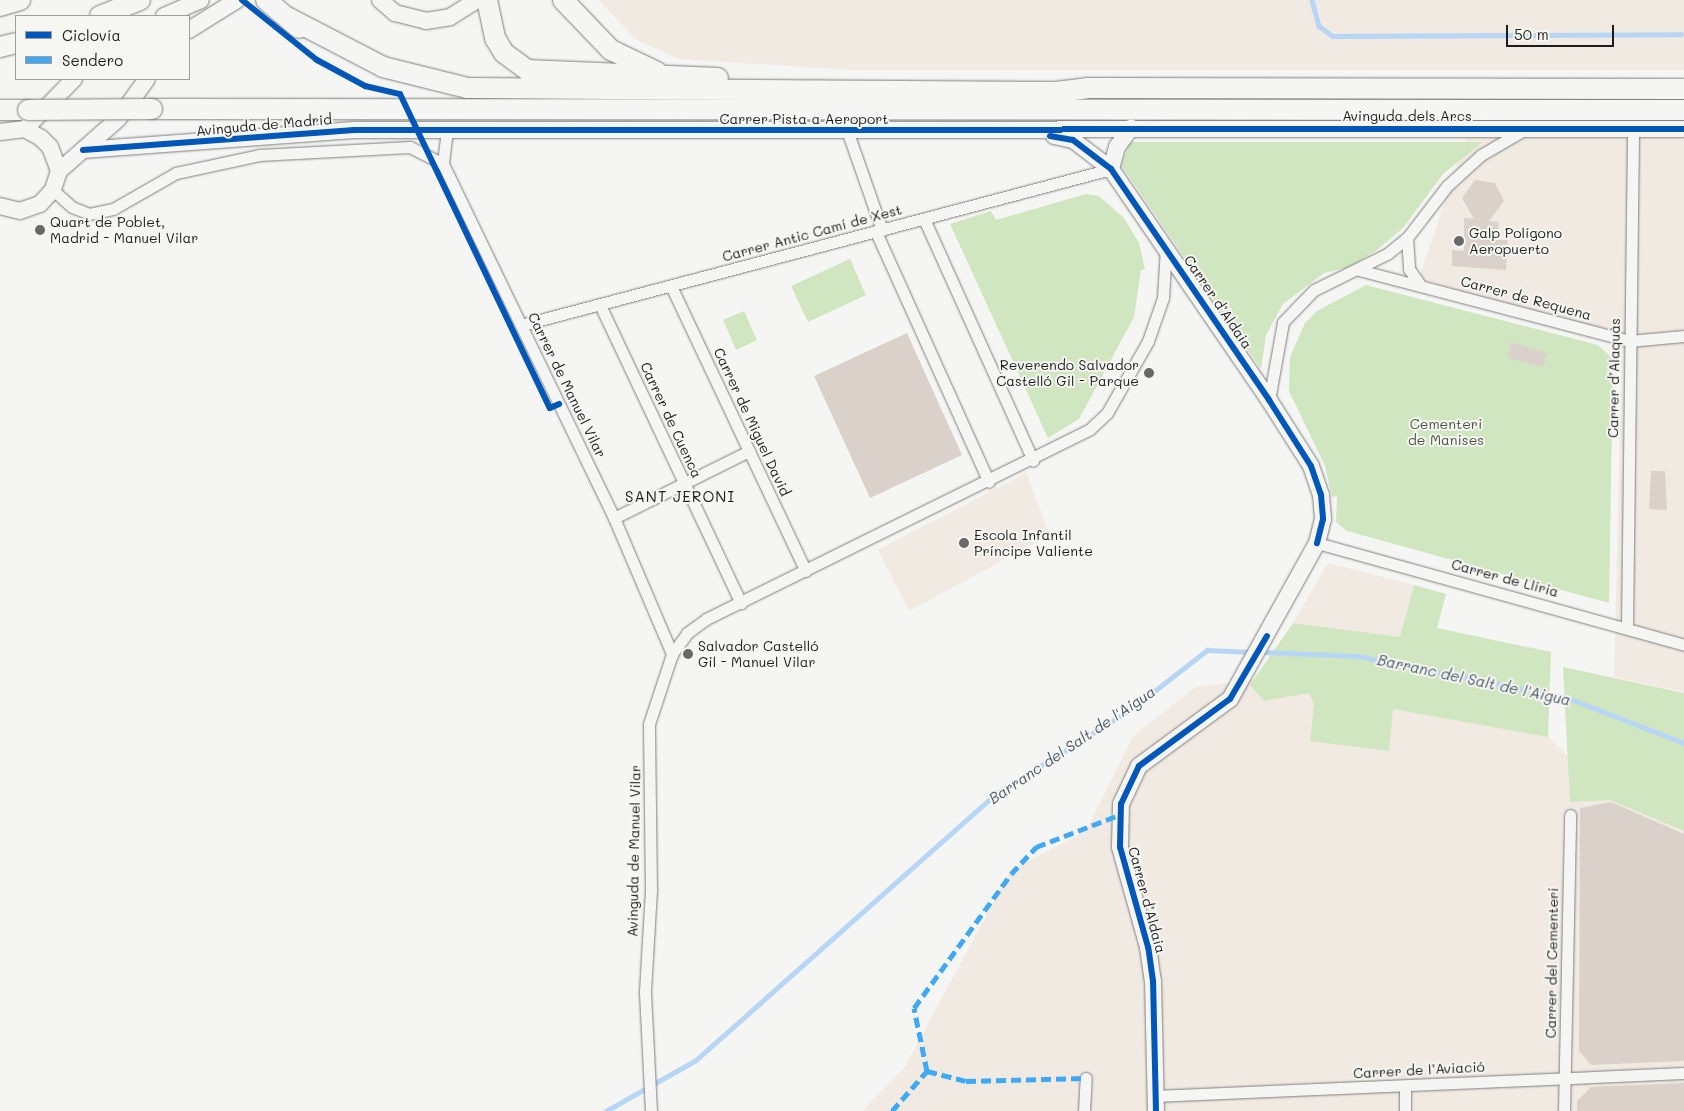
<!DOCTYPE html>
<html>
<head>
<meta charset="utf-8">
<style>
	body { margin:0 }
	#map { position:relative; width:1684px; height:1111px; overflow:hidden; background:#f5f5f3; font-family:Mali,sans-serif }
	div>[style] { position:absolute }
	.built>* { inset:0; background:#f1eae2 }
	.green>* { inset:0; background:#d0e6c0 }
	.stream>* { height:4.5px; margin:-2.25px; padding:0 2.25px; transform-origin:2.25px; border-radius:2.25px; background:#b7d6f5 }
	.building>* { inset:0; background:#dad1ca }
	.roads { filter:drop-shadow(0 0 1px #7e7e7d) drop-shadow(0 0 1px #7e7e7d) }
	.street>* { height:11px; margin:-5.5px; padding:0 5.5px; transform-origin:5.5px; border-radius:5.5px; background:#f5f5f3 }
	.secondary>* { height:16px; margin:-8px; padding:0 8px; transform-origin:8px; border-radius:8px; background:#f5f5f3 }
	.highway>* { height:20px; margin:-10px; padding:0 10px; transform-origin:10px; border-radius:10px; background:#f5f5f3 }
	.bridges { filter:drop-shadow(0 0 1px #7e7e7d) drop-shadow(0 0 1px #7e7e7d) }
	.highway-bridge>* { height:20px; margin:-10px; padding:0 10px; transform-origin:10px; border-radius:10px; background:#f5f5f3 }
	.quiet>* { height:5px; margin-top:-2.5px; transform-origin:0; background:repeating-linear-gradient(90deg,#3fa9f5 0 10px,transparent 0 15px) }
	.cycleway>* { height:6px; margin:-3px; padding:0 3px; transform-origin:3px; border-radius:3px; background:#0057b8 }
	.dots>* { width:14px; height:14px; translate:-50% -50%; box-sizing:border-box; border:2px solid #f6f6f2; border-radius:50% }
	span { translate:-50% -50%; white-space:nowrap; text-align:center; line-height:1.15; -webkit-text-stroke:4px #f6f6f2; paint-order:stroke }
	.street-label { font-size:14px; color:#1c1c1c }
	.poi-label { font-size:14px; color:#1c1c1c }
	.left { translate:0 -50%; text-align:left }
	.right { translate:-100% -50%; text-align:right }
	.park-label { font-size:14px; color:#495541 }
	.neighbourhood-label { font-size:15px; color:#1c1c1c; letter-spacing:1px }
	.water-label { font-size:15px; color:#495968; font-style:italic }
	.legend { position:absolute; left:15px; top:15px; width:175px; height:65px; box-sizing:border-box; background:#f6f6f2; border:1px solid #9f9f9c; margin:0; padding:6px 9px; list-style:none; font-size:15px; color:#1c1c1c }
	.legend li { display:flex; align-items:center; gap:10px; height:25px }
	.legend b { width:25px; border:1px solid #9f9f9c }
	.scale { position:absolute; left:1506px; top:25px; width:108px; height:22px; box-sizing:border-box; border:2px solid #1c1c1c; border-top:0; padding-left:6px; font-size:15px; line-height:18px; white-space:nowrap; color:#1c1c1c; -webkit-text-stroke:4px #f6f6f2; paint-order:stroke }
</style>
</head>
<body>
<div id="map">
	<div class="built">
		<div style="clip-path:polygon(599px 0,1684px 0,1684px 70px,850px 70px,679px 59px,635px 39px)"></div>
		<div style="clip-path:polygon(1467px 135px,1684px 135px,1684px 692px,1614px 677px,1622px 346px,1419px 278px)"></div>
		<div style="clip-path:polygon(1026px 473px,1050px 535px,909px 611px,878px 550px)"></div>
		<div style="clip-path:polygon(1328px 563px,1414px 585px,1400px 638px,1293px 623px)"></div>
		<div style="clip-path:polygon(1266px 678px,1538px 727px,1592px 780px,1684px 817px,1684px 1111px,862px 1111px,904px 1068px,1011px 870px,1086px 831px,1133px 736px,1196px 687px)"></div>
	</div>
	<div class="green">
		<div style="clip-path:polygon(1130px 142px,1483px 142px,1443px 174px,1403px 228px,1377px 250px,1350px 267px,1324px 273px,1283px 304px,1266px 335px,1261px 369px,1121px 165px)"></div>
		<div style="clip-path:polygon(1086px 194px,1099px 196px,1124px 218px,1139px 243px,1145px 269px,1141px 270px,1134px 317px,1079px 419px,1048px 438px,950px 224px,991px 211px,996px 220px)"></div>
		<div style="clip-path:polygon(850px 259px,866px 295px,808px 322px,791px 286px)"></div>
		<div style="clip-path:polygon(1366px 285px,1598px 345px,1613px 359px,1609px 603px,1347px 531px,1336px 522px,1337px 496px,1332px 497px,1325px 466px,1289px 391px,1290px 357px,1305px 323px,1317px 311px)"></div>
		<div style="clip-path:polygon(744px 311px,757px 340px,736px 350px,723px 320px)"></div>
		<div style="clip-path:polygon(1414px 585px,1446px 594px,1437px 628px,1551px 652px,1548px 737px,1393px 709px,1389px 751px,1310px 741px,1314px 704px,1309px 693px,1264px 701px,1250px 685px,1293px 623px,1400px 637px)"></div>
		<div style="clip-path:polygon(1563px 667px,1684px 693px,1684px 831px,1610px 800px,1570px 802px)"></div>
	</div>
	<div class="stream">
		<div style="left:1312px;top:0;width:27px;rotate:75deg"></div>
		<div style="left:1319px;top:26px;width:17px;rotate:36deg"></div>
		<div style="left:1333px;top:36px;width:348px;rotate:-0.3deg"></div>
		<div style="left:1261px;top:652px;width:97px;rotate:2.4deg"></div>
		<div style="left:1358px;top:656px;width:214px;rotate:11.3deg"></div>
		<div style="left:1568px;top:698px;width:124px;rotate:21.2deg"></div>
		<div style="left:606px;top:1111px;width:103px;rotate:-29.5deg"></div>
		<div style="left:696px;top:1060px;width:402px;rotate:-41.6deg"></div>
		<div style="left:997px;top:793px;width:157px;rotate:-32deg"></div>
		<div style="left:1130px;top:710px;width:98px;rotate:-37.9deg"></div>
		<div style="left:1207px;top:650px;width:46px;rotate:2.5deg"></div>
	</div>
	<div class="building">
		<div style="clip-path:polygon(1475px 180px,1495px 183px,1504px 201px,1489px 221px,1499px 222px,1497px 240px,1508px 240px,1506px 270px,1452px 266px,1452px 250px,1464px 251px,1464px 218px,1474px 219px,1462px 198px)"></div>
		<div style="clip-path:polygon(907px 333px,962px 455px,870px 498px,814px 376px)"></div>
		<div style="clip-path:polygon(1511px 342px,1547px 353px,1543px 367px,1508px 358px)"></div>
		<div style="clip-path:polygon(1651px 471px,1665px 471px,1667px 510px,1649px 509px)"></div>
		<div style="clip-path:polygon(1611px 802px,1684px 834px,1684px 1061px,1591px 1065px,1579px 1051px,1580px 808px)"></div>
		<div style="clip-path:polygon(1684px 1083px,1684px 1111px,1577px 1111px,1577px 1101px,1591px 1087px)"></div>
	</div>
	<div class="roads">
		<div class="street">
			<div style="left:447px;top:130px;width:34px;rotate:97deg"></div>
			<div style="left:443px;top:164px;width:393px;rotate:64.2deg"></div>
			<div style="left:614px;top:518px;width:148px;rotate:66.9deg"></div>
			<div style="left:848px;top:133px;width:103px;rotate:70.7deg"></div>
			<div style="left:53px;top:190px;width:25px;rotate:42deg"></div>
			<div style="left:72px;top:207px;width:18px;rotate:22deg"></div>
			<div style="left:89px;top:214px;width:25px;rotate:-12deg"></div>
			<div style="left:113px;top:209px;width:73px;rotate:-29.7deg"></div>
			<div style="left:176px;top:173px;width:85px;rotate:-12.2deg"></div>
			<div style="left:259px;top:155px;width:151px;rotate:-3deg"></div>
			<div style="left:410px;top:147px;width:37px;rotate:27deg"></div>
			<div style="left:924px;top:219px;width:265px;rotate:65.7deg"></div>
			<div style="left:876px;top:232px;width:274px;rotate:65.7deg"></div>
			<div style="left:1407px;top:238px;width:31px;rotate:86deg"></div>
			<div style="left:1409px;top:269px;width:21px;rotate:55deg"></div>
			<div style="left:1359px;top:270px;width:279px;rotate:14.7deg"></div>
			<div style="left:1629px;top:341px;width:55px;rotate:-5.2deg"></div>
			<div style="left:671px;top:286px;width:315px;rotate:64.7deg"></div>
			<div style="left:600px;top:305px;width:330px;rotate:64.7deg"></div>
			<div style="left:521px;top:325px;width:610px;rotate:-14.81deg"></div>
			<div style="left:1269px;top:400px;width:79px;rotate:-79.8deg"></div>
			<div style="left:1283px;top:322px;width:45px;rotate:-45.9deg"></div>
			<div style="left:1314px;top:290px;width:81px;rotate:-26.3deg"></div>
			<div style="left:1387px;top:254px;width:26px;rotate:-39deg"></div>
			<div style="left:1407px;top:238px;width:66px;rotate:-52.4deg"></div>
			<div style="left:1447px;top:186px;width:46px;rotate:-42.4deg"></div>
			<div style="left:1481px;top:155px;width:50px;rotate:-30.2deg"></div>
			<div style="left:614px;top:518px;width:151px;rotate:-26.4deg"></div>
			<div style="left:1317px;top:543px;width:381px;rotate:15.5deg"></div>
			<div style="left:1627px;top:627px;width:498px;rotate:-89.3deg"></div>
			<div style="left:1405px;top:1086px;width:25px;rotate:90deg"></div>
			<div style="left:1154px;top:1096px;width:530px;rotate:-2.48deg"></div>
			<div style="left:651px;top:1111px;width:120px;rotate:-92.9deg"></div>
			<div style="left:645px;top:991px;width:100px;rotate:-86.6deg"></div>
			<div style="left:651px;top:891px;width:167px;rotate:-90.7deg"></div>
			<div style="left:649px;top:724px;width:74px;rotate:-71.8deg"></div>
			<div style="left:672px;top:654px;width:26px;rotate:-54deg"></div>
			<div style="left:687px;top:633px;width:24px;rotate:-36deg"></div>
			<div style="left:706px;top:619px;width:428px;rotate:-26.3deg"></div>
			<div style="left:1090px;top:429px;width:23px;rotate:-43deg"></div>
			<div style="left:1107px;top:413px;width:83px;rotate:-60.3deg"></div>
			<div style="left:1148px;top:341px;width:46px;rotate:-70.8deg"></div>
			<div style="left:1163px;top:298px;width:50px;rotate:-86.6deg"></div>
			<div style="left:1084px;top:1111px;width:33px;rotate:-87deg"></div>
			<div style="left:1564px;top:1111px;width:296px;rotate:-88.8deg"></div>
		</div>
		<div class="secondary">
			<div style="left:380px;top:0;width:20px;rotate:41deg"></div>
			<div style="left:395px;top:13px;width:32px;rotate:14deg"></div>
			<div style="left:426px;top:21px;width:24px;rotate:-9deg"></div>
			<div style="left:450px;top:17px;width:32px;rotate:-32deg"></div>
			<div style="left:164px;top:16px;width:40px;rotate:-23.4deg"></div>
			<div style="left:189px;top:30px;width:57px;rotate:-32deg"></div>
			<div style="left:25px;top:129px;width:70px;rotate:-45.6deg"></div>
			<div style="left:0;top:132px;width:25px;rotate:-7deg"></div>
			<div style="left:25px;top:129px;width:18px;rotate:29deg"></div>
			<div style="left:41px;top:138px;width:13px;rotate:45deg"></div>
			<div style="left:50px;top:147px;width:26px;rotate:69deg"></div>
			<div style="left:59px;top:171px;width:20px;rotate:108deg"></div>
			<div style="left:53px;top:190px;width:19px;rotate:133deg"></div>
			<div style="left:40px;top:204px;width:21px;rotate:161deg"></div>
			<div style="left:20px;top:211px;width:21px;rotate:-166deg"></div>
			<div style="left:1054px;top:136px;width:19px;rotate:12deg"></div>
			<div style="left:1073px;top:140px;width:48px;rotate:37.3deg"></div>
			<div style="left:1111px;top:169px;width:280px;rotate:55.6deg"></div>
			<div style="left:1269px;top:400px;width:78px;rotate:57.5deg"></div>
			<div style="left:1311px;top:466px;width:31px;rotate:71deg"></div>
			<div style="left:1321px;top:495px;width:24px;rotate:85deg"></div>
			<div style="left:1323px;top:519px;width:25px;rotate:104deg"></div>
			<div style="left:1317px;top:543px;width:179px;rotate:119.1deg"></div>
			<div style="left:1230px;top:699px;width:113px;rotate:143.6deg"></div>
			<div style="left:1139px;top:766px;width:42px;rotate:115.3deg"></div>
			<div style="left:1121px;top:804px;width:43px;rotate:91.3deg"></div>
			<div style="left:1120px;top:847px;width:104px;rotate:74.4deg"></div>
			<div style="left:1148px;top:947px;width:34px;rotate:82deg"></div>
			<div style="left:1153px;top:981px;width:130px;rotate:88.7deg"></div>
			<div style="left:83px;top:150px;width:272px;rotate:-4.2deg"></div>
			<div style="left:354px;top:130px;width:1330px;rotate:-0.04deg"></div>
			<div style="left:1111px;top:169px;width:23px;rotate:-75deg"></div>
			<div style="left:1117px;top:147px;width:24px;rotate:-54deg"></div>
			<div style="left:59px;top:171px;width:79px;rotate:-41.4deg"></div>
			<div style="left:118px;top:119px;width:49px;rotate:-54.1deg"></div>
		</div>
		<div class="highway">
			<div style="left:266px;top:0;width:43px;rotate:40.3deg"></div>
			<div style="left:487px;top:0;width:39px;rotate:78deg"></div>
			<div style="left:495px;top:38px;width:17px;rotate:59deg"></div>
			<div style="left:504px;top:53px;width:29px;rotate:36deg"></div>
			<div style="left:527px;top:70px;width:191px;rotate:2.4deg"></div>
			<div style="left:563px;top:0;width:69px;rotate:46.2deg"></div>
			<div style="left:611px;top:50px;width:51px;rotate:25.6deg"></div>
			<div style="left:0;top:6px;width:21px;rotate:-17deg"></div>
			<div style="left:100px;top:16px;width:43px;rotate:-21.8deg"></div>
			<div style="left:289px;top:18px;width:106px;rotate:27.5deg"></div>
			<div style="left:383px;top:67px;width:87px;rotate:14deg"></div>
			<div style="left:467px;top:88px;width:589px;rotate:0.39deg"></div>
			<div style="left:1056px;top:92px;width:31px;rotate:-7deg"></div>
			<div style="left:1087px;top:88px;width:597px;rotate:0.1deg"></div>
			<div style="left:0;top:47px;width:16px;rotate:-14deg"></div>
			<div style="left:152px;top:109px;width:1532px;rotate:0.04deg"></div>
			<div style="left:0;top:110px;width:28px"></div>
		</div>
	</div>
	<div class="bridges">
		<div class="highway-bridge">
			<div style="left:28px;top:110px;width:124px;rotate:-0.5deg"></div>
		</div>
	</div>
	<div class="quiet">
		<div style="left:927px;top:1071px;width:40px;rotate:14.4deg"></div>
		<div style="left:966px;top:1081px;width:120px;rotate:-1.4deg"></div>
		<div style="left:892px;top:1111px;width:53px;rotate:-48.8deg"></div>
		<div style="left:927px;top:1071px;width:64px;rotate:-101.7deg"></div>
		<div style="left:914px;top:1008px;width:165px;rotate:-54.1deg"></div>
		<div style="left:1011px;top:874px;width:37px;rotate:-47deg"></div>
		<div style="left:1036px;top:847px;width:89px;rotate:-21.1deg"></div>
	</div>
	<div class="cycleway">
		<div style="left:242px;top:0;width:96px;rotate:38.7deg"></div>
		<div style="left:317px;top:60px;width:55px;rotate:28.4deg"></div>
		<div style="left:365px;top:86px;width:36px;rotate:13deg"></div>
		<div style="left:400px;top:94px;width:348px;rotate:64.5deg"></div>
		<div style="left:550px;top:408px;width:10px;rotate:-24deg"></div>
		<div style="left:1050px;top:136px;width:23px;rotate:10deg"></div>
		<div style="left:1073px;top:140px;width:48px;rotate:37.3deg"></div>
		<div style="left:1111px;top:169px;width:280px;rotate:55.6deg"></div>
		<div style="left:1269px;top:400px;width:78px;rotate:57.5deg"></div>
		<div style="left:1311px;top:466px;width:31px;rotate:71deg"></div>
		<div style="left:1321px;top:495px;width:24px;rotate:85deg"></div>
		<div style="left:1323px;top:519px;width:25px;rotate:104deg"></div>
		<div style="left:83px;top:150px;width:272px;rotate:-4.2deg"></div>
		<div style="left:354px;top:130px;width:1330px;rotate:-0.04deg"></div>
		<div style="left:1156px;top:1111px;width:130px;rotate:-91.3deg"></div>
		<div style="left:1153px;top:981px;width:34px;rotate:-98deg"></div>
		<div style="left:1148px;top:947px;width:104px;rotate:-105.6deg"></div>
		<div style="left:1120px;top:847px;width:43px;rotate:-88.7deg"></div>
		<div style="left:1121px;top:804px;width:42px;rotate:-64.7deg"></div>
		<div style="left:1139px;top:766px;width:113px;rotate:-36.4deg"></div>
		<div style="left:1230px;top:699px;width:73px;rotate:-59.6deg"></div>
	</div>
	<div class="dots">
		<div style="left:40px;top:230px;background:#686867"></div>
		<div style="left:1459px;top:241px;background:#686867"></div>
		<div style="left:1149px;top:373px;background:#686867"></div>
		<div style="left:964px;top:543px;background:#686867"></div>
		<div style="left:688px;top:654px;background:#686867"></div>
	</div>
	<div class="street-label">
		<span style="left:1407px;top:116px">Avinguda dels Arcs</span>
		<span style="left:804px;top:119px">Carrer Pista a Aeroport</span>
		<span style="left:264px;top:125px;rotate:-5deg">Avinguda de Madrid</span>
		<span style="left:812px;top:233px;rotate:-15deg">Carrer Antic Camí de Xest</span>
		<span style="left:1526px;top:298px;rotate:15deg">Carrer de Requena</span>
		<span style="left:1218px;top:302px;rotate:56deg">Carrer d’Aldaia</span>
		<span style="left:1614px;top:378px;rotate:-89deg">Carrer d’Alaquàs</span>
		<span style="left:567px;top:385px;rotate:64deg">Carrer de Manuel Vilar</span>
		<span style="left:671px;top:420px;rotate:65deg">Carrer de Cuenca</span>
		<span style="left:752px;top:422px;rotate:65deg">Carrer de Miguel David</span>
		<span style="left:1505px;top:578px;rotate:15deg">Carrer de Llíria</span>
		<span style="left:634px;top:851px;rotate:-89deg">Avinguda de Manuel Vilar</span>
		<span style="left:1147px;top:900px;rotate:75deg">Carrer d’Aldaia</span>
		<span style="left:1552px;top:963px;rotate:-89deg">Carrer del Cementeri</span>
		<span style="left:1419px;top:1070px;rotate:-3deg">Carrer de l’Aviació</span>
	</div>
	<div class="poi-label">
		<span class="left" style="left:50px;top:230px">Quart de Poblet,<br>Madrid - Manuel Vilar</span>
		<span class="left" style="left:1469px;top:241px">Galp Polígono<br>Aeropuerto</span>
		<span class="right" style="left:1139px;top:373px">Reverendo Salvador<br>Castelló Gil - Parque</span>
		<span class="left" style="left:974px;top:543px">Escola Infantil<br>Príncipe Valiente</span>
		<span class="left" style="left:698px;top:654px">Salvador Castelló<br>Gil - Manuel Vilar</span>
	</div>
	<div class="park-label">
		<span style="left:1446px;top:432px">Cementeri<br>de Manises</span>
	</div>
	<div class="neighbourhood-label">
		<span style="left:680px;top:497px">SANT JERONI</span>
	</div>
	<div class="water-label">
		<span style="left:1474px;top:680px;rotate:12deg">Barranc del Salt de l'Aigua</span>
		<span style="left:1072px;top:745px;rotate:-34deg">Barranc del Salt de l'Aigua</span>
	</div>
	<ul class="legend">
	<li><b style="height:6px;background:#0057b8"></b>Ciclovía</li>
	<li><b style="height:6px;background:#3fa9f5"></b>Sendero</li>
	</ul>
	<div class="scale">50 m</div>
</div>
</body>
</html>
